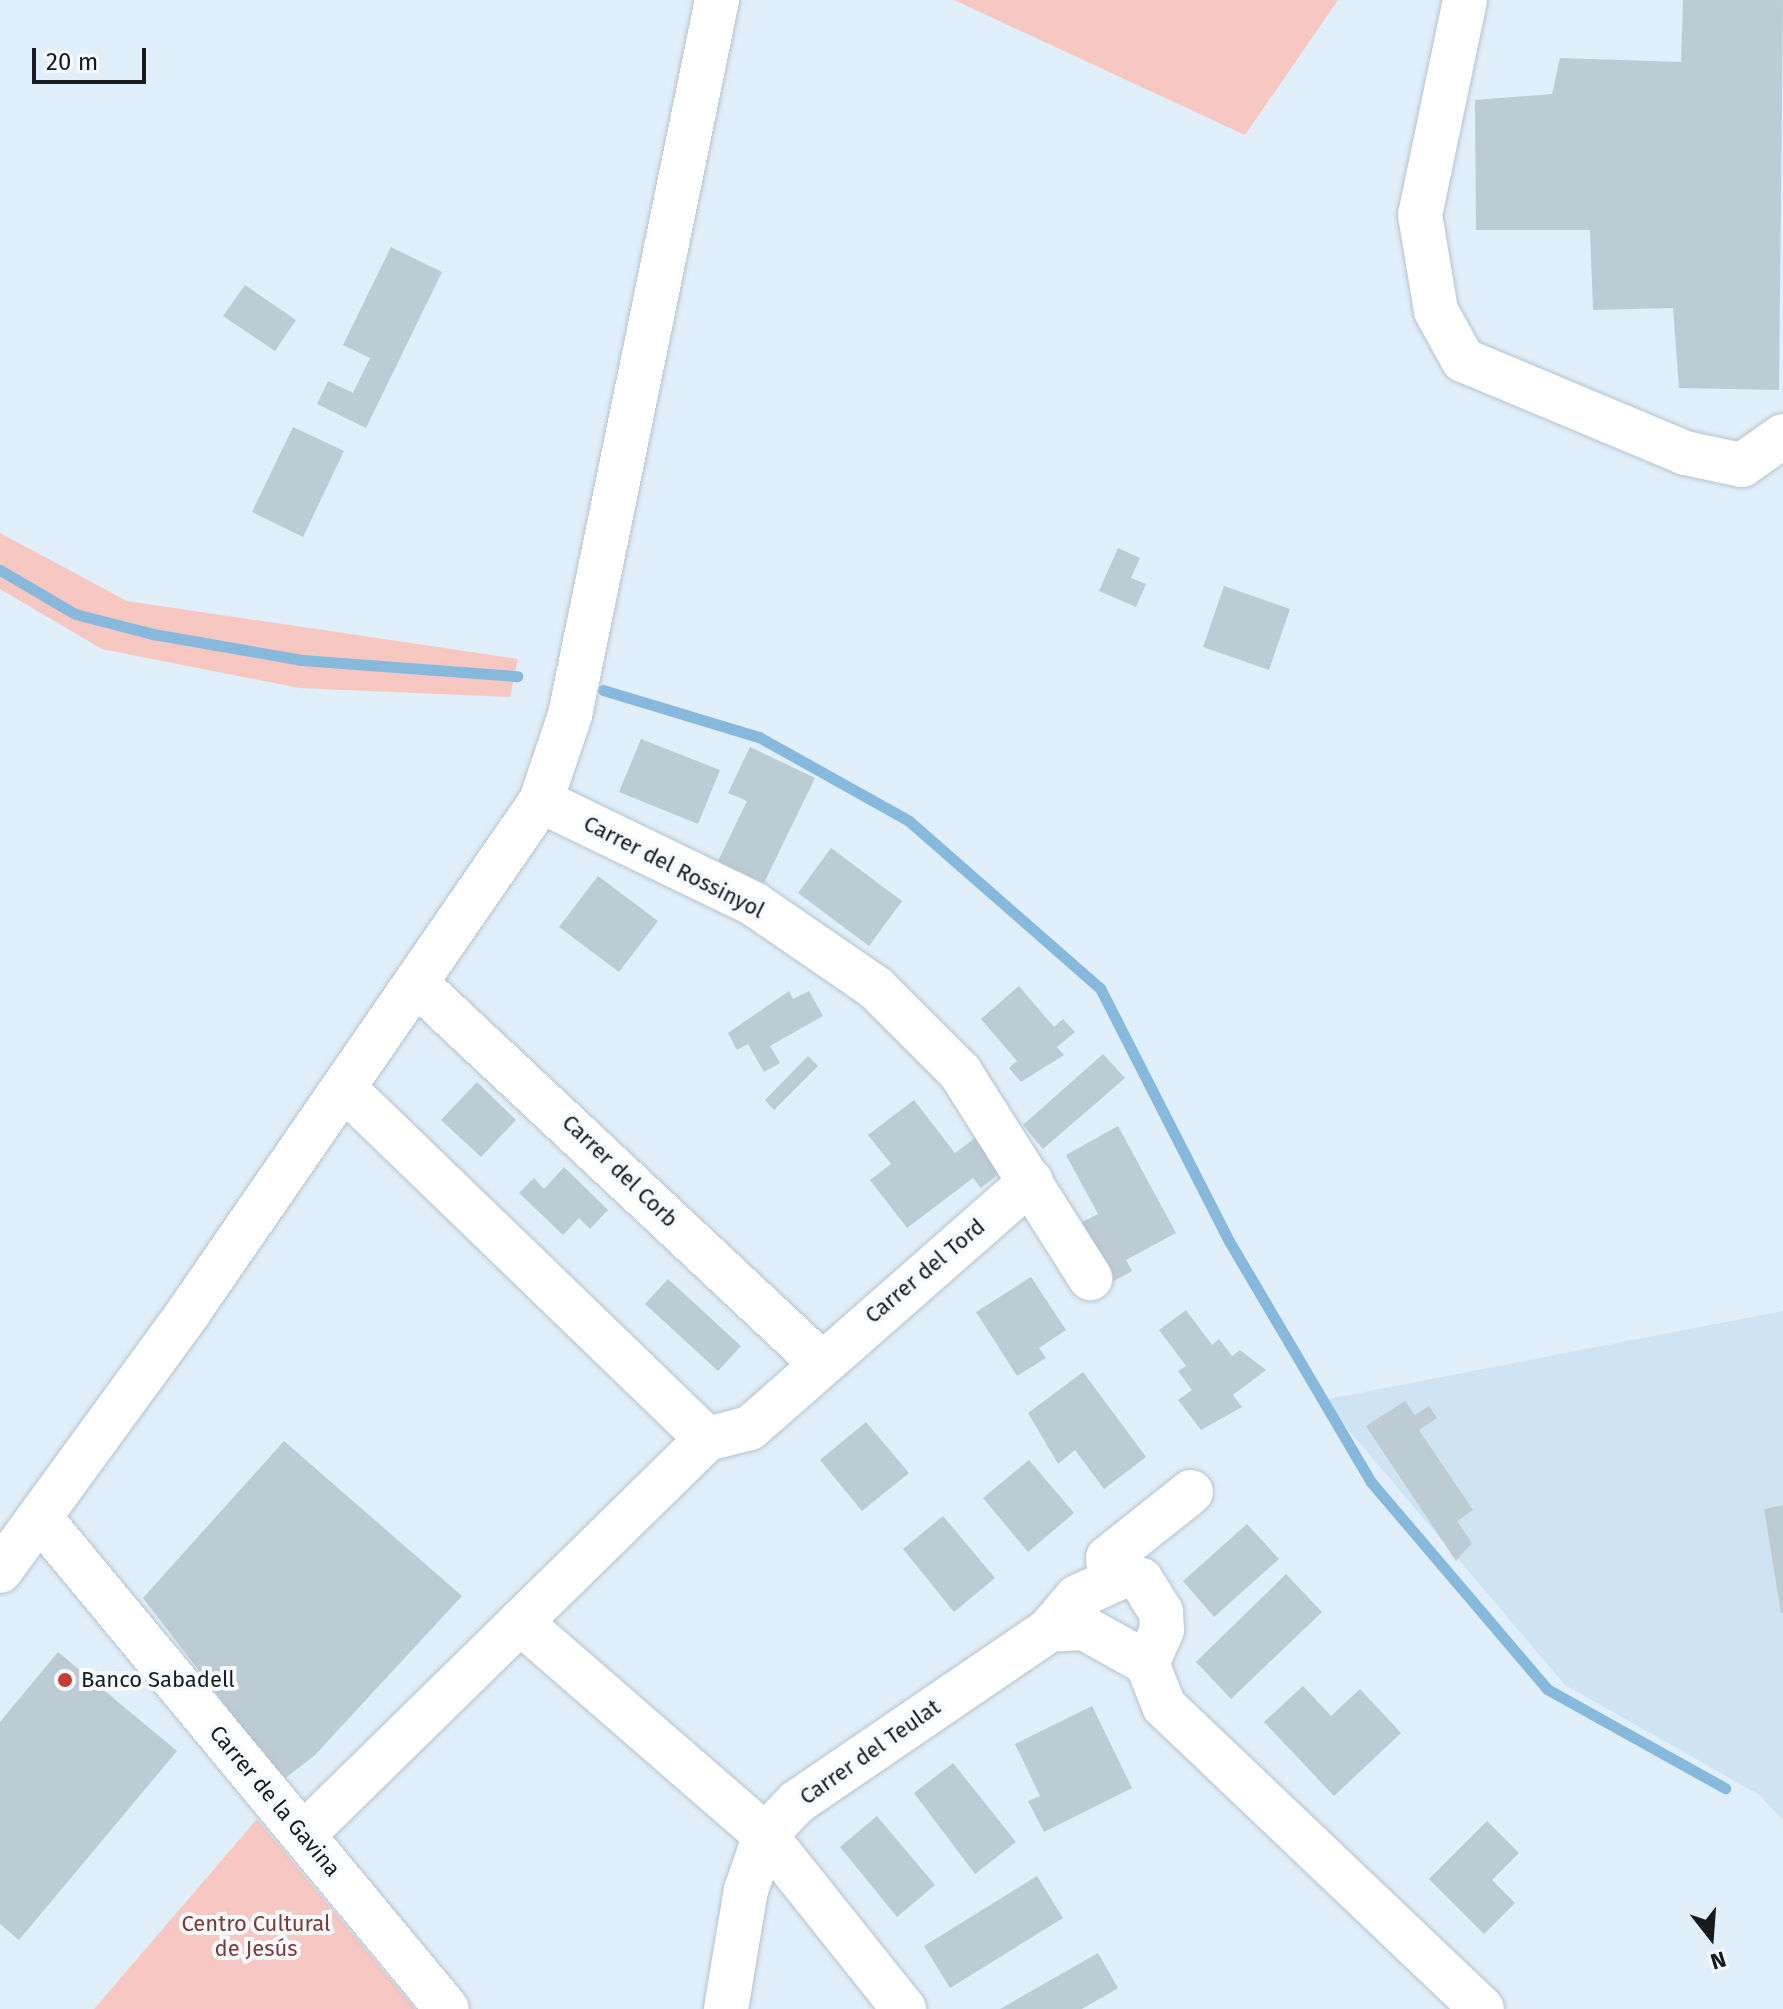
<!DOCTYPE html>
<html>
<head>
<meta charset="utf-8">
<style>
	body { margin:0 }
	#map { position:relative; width:1783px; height:2009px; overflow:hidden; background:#e1effa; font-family:"Fira Sans",sans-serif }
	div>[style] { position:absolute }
	.built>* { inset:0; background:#cfe4f3 }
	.green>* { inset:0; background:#f7c7c2 }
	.stream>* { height:11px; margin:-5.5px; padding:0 5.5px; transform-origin:5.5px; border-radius:5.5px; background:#87b9dc }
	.building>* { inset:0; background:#bdcbd5 }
	.roads { filter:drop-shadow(0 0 2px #b5c3cd) drop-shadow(0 0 2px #b5c3cd) }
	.minor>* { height:44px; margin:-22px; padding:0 22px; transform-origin:22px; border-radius:22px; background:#fff }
	.dots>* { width:22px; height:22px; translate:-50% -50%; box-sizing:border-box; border:4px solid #f8fbfd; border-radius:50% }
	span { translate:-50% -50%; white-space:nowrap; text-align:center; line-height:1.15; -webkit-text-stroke:8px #f8fbfd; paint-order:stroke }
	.street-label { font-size:22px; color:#161b1f }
	.poi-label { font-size:22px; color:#161b1f }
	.left { translate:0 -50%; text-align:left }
	.park-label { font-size:22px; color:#813732 }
	.north { position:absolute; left:1671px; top:1897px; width:80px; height:80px; -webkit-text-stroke:6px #f8fbfd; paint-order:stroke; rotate:163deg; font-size:22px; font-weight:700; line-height:32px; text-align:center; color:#161b1f }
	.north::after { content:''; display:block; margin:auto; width:28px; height:36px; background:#161b1f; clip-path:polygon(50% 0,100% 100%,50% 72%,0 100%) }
	.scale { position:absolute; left:32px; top:48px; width:114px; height:36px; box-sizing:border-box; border:4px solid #161b1f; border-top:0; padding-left:10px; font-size:24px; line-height:28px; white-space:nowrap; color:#161b1f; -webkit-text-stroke:6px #f8fbfd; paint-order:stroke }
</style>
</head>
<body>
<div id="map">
	<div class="built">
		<div style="clip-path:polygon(1783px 1311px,1783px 1820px,1758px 1794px,1565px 1685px,1323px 1400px)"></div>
	</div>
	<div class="green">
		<div style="clip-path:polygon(954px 0,1338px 0,1245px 135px)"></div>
		<div style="clip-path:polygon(0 533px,127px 601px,518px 659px,510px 697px,299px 688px,102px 649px,0 589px)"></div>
		<div style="clip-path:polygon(257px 1819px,415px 2009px,94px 2009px)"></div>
	</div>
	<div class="stream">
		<div style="left:0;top:570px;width:87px;rotate:30.4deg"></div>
		<div style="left:75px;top:614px;width:81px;rotate:14.4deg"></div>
		<div style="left:153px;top:634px;width:151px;rotate:9.9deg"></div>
		<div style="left:302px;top:660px;width:216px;rotate:4.3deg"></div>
		<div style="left:603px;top:690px;width:163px;rotate:16.8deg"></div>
		<div style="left:759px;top:737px;width:172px;rotate:29.2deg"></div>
		<div style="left:909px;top:821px;width:254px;rotate:41.2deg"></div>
		<div style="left:1100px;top:988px;width:284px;rotate:63deg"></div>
		<div style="left:1229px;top:1241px;width:280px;rotate:59.5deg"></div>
		<div style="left:1371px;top:1482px;width:272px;rotate:49.6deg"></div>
		<div style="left:1547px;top:1689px;width:204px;rotate:29.1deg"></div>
	</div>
	<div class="building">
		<div style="clip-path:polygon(1683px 0,1783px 0,1779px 390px,1679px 388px,1673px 308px,1593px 310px,1590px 230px,1476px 230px,1475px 100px,1552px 94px,1560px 58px,1681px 62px)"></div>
		<div style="clip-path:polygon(391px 247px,442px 272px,366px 428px,317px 404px,328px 381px,353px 393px,370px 358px,343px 345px)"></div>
		<div style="clip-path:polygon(245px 285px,296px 320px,275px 351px,223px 316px)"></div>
		<div style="clip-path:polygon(293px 427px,344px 451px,303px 537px,252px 512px)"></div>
		<div style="clip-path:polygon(1118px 548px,1140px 558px,1131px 578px,1146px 584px,1136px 607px,1099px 591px)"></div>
		<div style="clip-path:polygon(1224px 586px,1290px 609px,1269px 670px,1203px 647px)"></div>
		<div style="clip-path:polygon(641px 739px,720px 770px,698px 824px,619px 792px)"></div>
		<div style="clip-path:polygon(750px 747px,815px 778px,764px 883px,718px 861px,747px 801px,728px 793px)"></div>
		<div style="clip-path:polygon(831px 848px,902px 901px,869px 946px,798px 893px)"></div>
		<div style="clip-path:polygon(598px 876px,658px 921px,619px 972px,559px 927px)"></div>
		<div style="clip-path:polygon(1019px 986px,1054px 1027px,1063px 1019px,1075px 1032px,1057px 1047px,1064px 1055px,1021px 1082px,1009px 1068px,1017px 1061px,981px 1019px)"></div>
		<div style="clip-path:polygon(789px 991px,793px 999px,809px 991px,823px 1016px,770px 1046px,780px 1063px,764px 1072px,748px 1044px,737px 1050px,728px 1033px)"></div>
		<div style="clip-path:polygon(1103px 1054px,1125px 1078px,1043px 1149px,1023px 1125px)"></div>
		<div style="clip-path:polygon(808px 1056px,818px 1066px,774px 1110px,765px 1100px)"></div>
		<div style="clip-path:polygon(477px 1082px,516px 1120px,481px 1157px,441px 1120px)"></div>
		<div style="clip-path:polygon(914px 1100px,955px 1153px,979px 1135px,1005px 1169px,981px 1188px,973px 1178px,907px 1228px,870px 1180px,891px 1164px,868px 1135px)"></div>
		<div style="clip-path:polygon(1118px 1126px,1176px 1233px,1126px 1260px,1132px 1271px,1108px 1284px,1076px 1225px,1098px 1214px,1066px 1155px)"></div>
		<div style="clip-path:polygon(564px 1167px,608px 1210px,590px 1229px,579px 1218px,563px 1235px,519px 1193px,534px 1178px,544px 1189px)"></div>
		<div style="clip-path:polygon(1031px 1277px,1066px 1330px,1039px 1348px,1046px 1358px,1017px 1376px,976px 1312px)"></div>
		<div style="clip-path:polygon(668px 1279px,741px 1346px,718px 1371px,645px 1304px)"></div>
		<div style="clip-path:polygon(1186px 1310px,1212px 1345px,1219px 1339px,1232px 1356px,1240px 1350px,1266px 1370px,1233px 1395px,1242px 1407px,1201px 1430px,1178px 1400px,1192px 1390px,1178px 1371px,1186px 1366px,1159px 1330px)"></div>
		<div style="clip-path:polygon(1083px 1372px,1146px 1457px,1104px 1489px,1075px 1450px,1058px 1464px,1028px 1413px)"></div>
		<div style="clip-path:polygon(1405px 1401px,1415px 1415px,1429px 1406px,1437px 1418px,1419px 1430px,1473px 1510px,1457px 1521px,1472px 1543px,1456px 1561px,1366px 1426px)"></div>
		<div style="clip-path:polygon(866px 1422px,909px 1473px,862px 1511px,820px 1460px)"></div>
		<div style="clip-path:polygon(284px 1441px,462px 1596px,315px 1755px,283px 1780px,143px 1598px)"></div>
		<div style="clip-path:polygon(1029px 1460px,1074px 1513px,1028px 1552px,983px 1498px)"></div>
		<div style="clip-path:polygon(1783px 1505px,1783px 1613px,1781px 1613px,1764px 1509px)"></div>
		<div style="clip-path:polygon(943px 1516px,995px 1578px,954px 1612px,903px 1549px)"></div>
		<div style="clip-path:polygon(1247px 1524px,1279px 1559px,1214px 1617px,1183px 1581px)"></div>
		<div style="clip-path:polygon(1286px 1574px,1322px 1612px,1231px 1699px,1196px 1662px)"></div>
		<div style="clip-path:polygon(58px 1652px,177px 1751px,19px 1940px,0 1924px,0 1722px)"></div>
		<div style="clip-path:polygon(1303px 1686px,1331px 1716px,1360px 1689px,1401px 1733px,1334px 1796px,1264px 1722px)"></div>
		<div style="clip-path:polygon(1092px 1706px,1132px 1788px,1044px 1832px,1028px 1801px,1040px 1796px,1015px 1744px)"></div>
		<div style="clip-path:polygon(953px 1763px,1016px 1842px,975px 1874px,914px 1793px)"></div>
		<div style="clip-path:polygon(877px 1816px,935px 1885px,897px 1917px,840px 1847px)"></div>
		<div style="clip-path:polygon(1487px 1821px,1519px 1853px,1492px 1880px,1515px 1903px,1484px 1934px,1429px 1879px)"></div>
		<div style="clip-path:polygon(1037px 1876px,1063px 1918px,950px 1988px,924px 1946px)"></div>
		<div style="clip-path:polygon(1098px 1953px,1118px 1988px,1082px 2009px,1000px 2009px)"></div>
	</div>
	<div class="roads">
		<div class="minor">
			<div style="left:1465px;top:0;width:220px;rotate:101.8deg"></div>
			<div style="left:1420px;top:215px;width:97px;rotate:80.5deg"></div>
			<div style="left:1436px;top:311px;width:56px;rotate:61.1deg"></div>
			<div style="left:1463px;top:360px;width:241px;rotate:22.7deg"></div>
			<div style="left:1685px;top:453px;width:58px;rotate:11.9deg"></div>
			<div style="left:1742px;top:465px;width:50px;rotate:-35.3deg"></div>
			<div style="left:541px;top:801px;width:237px;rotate:25.8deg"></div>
			<div style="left:754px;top:904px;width:148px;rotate:34.5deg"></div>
			<div style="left:876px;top:988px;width:119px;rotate:45deg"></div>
			<div style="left:960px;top:1072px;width:244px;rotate:57.7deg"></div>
			<div style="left:418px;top:985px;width:550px;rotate:43.16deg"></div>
			<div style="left:707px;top:1439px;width:44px;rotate:-14.3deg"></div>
			<div style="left:750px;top:1428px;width:374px;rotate:-41.3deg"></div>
			<div style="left:41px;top:1519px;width:636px;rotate:50.36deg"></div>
			<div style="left:0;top:1571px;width:323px;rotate:-53.9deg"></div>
			<div style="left:190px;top:1310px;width:618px;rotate:-55.41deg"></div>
			<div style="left:541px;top:801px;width:91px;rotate:-71.4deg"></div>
			<div style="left:570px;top:715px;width:730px;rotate:-78.38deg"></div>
			<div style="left:1125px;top:1575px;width:17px;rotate:17deg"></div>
			<div style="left:1141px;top:1580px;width:38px;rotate:58deg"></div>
			<div style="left:1161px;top:1612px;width:18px;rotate:87deg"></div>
			<div style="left:1162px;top:1630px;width:36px;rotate:114deg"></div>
			<div style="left:1147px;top:1663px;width:72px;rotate:-150.9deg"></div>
			<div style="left:1084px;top:1628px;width:35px;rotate:177deg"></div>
			<div style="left:1049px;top:1630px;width:43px;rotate:-49.7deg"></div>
			<div style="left:1077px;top:1597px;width:53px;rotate:-24.6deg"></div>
			<div style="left:1110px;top:1577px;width:19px;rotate:-96deg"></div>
			<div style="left:1108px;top:1558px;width:106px;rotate:-38.5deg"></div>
			<div style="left:520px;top:1622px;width:325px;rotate:41deg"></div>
			<div style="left:765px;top:1835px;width:223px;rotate:51.4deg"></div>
			<div style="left:1147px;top:1663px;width:46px;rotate:68.4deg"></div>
			<div style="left:1164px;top:1706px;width:439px;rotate:43.6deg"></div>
			<div style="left:303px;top:1835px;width:566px;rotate:-44.43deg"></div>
			<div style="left:707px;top:1439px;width:504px;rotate:-135.97deg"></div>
			<div style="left:726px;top:2009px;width:121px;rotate:-80.5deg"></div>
			<div style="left:746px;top:1890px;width:58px;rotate:-70.9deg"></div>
			<div style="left:765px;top:1835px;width:46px;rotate:-45.9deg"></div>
			<div style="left:797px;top:1802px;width:305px;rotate:-34.3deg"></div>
		</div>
	</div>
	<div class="dots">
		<div style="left:65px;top:1680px;background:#c83a37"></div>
	</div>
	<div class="street-label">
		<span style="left:674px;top:867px;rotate:27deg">Carrer del Rossinyol</span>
		<span style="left:620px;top:1171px;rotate:44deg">Carrer del Corb</span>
		<span style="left:925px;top:1271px;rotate:-40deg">Carrer del Tord</span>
		<span style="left:870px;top:1752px;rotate:-35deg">Carrer del Teulat</span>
		<span style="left:275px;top:1801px;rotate:50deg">Carrer de la Gavina</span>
	</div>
	<div class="poi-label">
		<span class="left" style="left:81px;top:1680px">Banco Sabadell</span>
	</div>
	<div class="park-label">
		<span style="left:256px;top:1936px">Centro Cultural<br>de Jesús</span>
	</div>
	<div class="north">N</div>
	<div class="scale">20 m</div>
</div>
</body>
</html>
